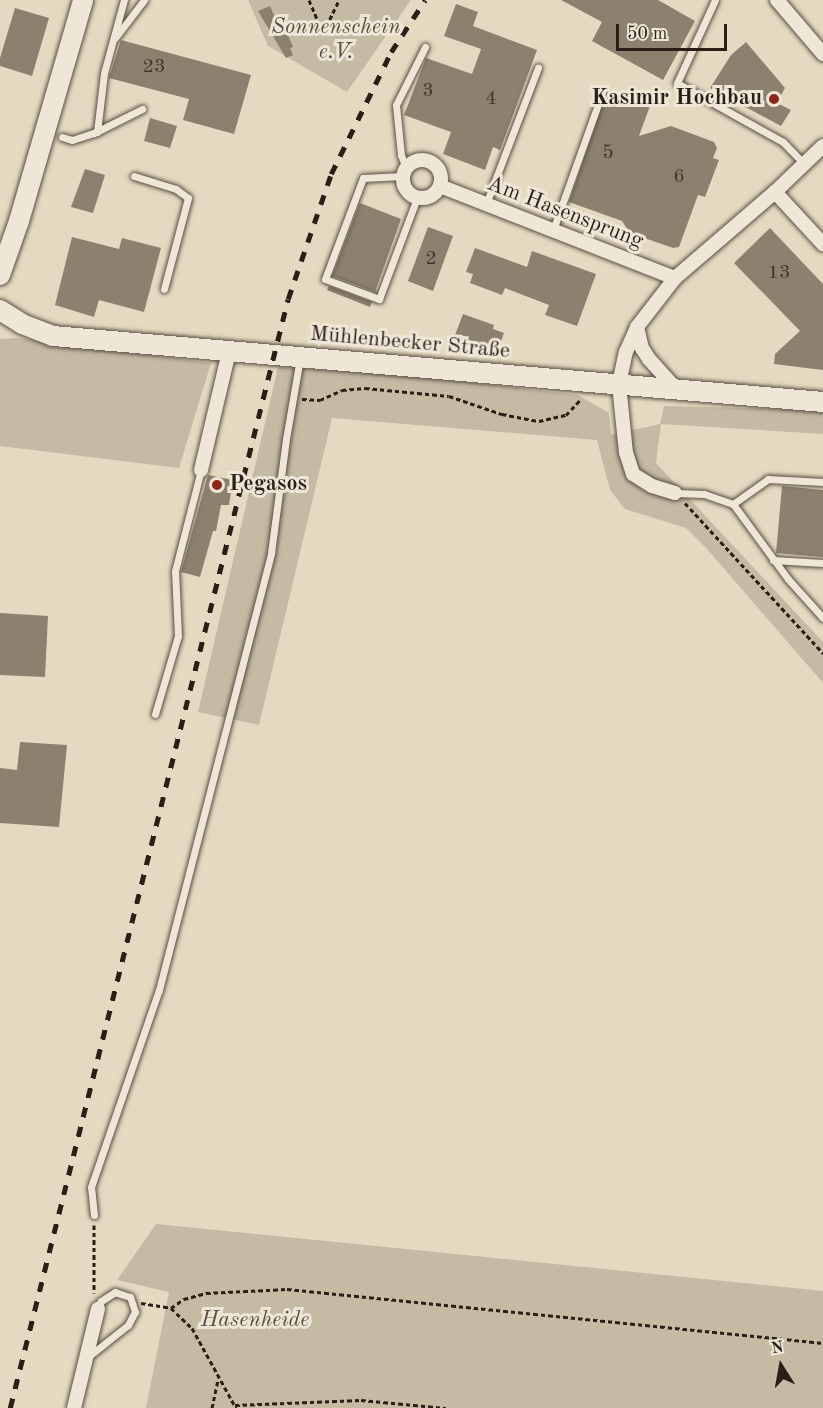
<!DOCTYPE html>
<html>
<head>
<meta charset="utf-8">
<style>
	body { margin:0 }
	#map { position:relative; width:823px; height:1408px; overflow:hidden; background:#e5dac1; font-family:"Old Standard TT",serif }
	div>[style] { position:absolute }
	.green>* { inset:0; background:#c5baa4 }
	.building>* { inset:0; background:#8c806f }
	.path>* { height:3px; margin-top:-1.5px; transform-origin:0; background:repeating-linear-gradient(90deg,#2b1e17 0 4.5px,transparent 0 7.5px) }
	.roads { filter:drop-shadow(0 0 2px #5a4d42) drop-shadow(0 0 2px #5a4d42) }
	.lane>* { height:7px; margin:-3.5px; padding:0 3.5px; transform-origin:3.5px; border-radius:3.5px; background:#eee7d7 }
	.street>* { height:14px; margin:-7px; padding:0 7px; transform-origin:7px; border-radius:7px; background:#eee7d7 }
	.street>.ring { margin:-7px; padding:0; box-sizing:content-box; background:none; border:14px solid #eee7d7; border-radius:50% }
	.secondary>* { height:20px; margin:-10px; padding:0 10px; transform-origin:10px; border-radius:10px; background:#eee7d7 }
	.rail>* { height:4.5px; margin-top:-2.25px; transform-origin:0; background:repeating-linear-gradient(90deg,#2b1e17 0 10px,transparent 0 20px) }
	.dots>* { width:16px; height:16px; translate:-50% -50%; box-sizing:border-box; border:3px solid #eee7d7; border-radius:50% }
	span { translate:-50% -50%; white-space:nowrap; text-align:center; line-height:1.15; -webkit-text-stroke:6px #eee7d7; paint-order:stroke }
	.number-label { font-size:20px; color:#43362d }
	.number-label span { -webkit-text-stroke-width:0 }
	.park-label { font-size:22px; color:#594d41; font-style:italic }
	.poi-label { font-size:22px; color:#2b1e17; font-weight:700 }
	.right { translate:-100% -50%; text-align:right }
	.left { translate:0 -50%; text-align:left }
	.street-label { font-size:22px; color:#2b1e17 }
	.north { position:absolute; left:751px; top:1336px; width:60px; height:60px; -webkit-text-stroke:4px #eee7d7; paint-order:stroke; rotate:349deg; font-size:16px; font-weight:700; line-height:24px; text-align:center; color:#2b1e17 }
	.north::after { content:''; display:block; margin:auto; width:21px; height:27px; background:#2b1e17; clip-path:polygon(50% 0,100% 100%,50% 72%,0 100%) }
	.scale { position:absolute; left:616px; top:24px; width:111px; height:27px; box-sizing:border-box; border:3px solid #2b1e17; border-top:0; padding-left:8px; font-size:18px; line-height:21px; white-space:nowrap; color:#2b1e17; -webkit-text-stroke:4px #eee7d7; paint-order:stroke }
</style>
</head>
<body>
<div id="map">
	<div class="green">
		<div style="clip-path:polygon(248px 0,411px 0,347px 92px,268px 46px)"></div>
		<div style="clip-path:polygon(17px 338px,211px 363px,179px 468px,0 446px,0 339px)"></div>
		<div style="clip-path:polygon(278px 367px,425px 377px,578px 395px,609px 413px,611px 435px,660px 424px,664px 406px,823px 410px,823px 434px,661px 424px,656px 463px,823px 642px,823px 683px,707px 549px,686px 528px,625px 509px,610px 490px,597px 440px,332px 418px,259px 725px,198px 712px)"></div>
		<div style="clip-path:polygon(156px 1224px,823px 1291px,823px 1408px,146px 1408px,169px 1292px,117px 1280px)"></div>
	</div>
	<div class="building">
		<div style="clip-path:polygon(561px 0,658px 0,695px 21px,663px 80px,592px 41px,602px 22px)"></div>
		<div style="clip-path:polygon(456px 4px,478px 12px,473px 26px,537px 50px,500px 150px,493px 147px,485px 170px,443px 154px,451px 132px,404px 115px,426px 58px,472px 74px,481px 49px,444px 36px)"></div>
		<div style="clip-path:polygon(270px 6px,283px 35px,287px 33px,293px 47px,290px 48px,293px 55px,286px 58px,258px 11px)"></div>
		<div style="clip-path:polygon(15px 8px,49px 18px,32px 76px,0 66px,0 58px)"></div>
		<div style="clip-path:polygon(121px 40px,251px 75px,234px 134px,183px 120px,189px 99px,109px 78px)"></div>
		<div style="clip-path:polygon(746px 42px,785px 88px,777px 103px,791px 110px,781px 126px,710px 88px,731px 55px)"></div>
		<div style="clip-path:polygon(607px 90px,650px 106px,639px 136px,671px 126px,714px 142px,717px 148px,713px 158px,719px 160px,705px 197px,698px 195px,679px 247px,673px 248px,630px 233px,622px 221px,569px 202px)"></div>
		<div style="clip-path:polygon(150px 118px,177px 126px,170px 148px,144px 141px)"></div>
		<div style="clip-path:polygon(85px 169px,105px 175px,93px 213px,71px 207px)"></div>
		<div style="clip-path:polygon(360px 203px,401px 219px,375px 292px,332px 276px)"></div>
		<div style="clip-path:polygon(428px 227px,453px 236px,433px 291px,408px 281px)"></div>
		<div style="clip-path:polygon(770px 228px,823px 284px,823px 370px,774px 364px,775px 354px,800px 331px,734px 263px)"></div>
		<div style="clip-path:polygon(72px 237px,119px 249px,122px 238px,161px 248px,144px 312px,99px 300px,94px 317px,55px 305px)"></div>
		<div style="clip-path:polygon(475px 248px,527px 267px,532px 251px,596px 274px,577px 326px,545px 315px,549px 305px,505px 288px,502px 295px,470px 283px,473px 274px,466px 272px)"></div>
		<div style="clip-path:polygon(329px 286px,372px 302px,370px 307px,327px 290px)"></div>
		<div style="clip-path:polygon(463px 314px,494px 325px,493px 329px,504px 333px,499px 347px,489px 343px,487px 347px,455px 335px)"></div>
		<div style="clip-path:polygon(208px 475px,233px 480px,229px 505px,221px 505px,216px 531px,213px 531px,200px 577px,181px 572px)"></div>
		<div style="clip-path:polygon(782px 486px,823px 490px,823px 557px,776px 553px)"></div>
		<div style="clip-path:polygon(0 613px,48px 616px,45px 677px,0 675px)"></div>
		<div style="clip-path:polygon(20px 742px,67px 745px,59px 827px,0 823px,0 768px,17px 770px)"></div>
	</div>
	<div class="path">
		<div style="left:309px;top:0;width:36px;rotate:67deg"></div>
		<div style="left:323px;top:33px;width:37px;rotate:-64deg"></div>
		<div style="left:302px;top:399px;width:18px;rotate:3deg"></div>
		<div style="left:320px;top:400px;width:24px;rotate:-24deg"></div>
		<div style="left:342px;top:390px;width:23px;rotate:-5deg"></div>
		<div style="left:365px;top:388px;width:84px;rotate:5.4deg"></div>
		<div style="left:449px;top:396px;width:56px;rotate:18.8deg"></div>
		<div style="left:502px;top:414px;width:38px;rotate:11deg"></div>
		<div style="left:539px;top:421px;width:28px;rotate:-13deg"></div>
		<div style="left:566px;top:415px;width:22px;rotate:-47deg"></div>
		<div style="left:685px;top:503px;width:204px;rotate:47.4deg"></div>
		<div style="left:94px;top:1225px;width:68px;rotate:90deg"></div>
		<div style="left:141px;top:1303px;width:30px;rotate:9deg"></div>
		<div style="left:171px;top:1308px;width:29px;rotate:44deg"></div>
		<div style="left:192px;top:1328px;width:91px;rotate:61.2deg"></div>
		<div style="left:171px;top:1308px;width:16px;rotate:-35deg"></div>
		<div style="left:184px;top:1299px;width:23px;rotate:-15deg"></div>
		<div style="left:206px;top:1293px;width:81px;rotate:-2.8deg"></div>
		<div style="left:287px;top:1289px;width:539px;rotate:5.75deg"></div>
		<div style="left:235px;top:1405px;width:126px;rotate:-2.3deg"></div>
		<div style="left:361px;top:1400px;width:85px;rotate:5.4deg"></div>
		<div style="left:212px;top:1408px;width:30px;rotate:-78deg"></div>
	</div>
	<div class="roads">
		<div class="lane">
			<div style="left:715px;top:0;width:91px;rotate:114.6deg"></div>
			<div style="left:677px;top:83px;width:121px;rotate:29.1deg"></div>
			<div style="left:783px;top:142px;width:30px;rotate:46deg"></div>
			<div style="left:115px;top:38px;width:48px;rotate:-52.7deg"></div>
			<div style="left:97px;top:132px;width:59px;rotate:-83.2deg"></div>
			<div style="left:104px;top:73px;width:76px;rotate:-74.7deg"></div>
			<div style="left:62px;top:137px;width:10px;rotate:17deg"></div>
			<div style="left:72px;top:140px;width:23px;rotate:-18deg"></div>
			<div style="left:94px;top:133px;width:54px;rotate:-26.6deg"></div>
			<div style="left:406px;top:168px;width:14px;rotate:-111deg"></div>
			<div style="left:401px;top:155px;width:50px;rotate:-95.7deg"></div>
			<div style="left:396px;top:105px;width:65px;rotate:-63.4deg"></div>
			<div style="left:134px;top:176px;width:44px;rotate:17.2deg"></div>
			<div style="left:176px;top:189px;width:15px;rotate:37deg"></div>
			<div style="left:188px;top:198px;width:94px;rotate:104.8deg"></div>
			<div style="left:402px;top:176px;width:39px;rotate:177deg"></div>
			<div style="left:363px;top:178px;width:108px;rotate:110.6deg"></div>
			<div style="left:325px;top:279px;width:58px;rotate:20.3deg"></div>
			<div style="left:379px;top:299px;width:108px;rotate:-69.4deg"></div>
			<div style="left:486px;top:204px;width:146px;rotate:-69.1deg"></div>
			<div style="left:553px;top:230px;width:131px;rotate:-70.3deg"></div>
			<div style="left:675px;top:493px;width:29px;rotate:2deg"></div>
			<div style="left:704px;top:494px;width:31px;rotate:19deg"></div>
			<div style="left:733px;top:504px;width:93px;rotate:53.7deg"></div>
			<div style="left:788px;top:579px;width:52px;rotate:48.1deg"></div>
			<div style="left:733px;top:504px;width:43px;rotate:-35.5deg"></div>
			<div style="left:768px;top:479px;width:55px;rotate:3.1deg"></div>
			<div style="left:773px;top:560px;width:50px;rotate:3.4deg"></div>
			<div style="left:155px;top:714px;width:81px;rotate:-73.6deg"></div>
			<div style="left:178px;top:636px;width:65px;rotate:-92.6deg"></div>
			<div style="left:175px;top:571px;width:104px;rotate:-75.6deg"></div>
			<div style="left:94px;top:1215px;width:28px;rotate:-96deg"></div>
			<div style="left:91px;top:1187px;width:208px;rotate:-71deg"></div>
			<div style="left:159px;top:990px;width:451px;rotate:-75.6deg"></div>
			<div style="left:271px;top:553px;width:115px;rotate:-82.5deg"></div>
			<div style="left:286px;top:439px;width:82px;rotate:-80.2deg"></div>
			<div style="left:89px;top:1356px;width:50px;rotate:-38.5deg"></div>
			<div style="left:128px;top:1325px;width:15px;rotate:-62deg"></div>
			<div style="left:135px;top:1312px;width:16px;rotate:-108deg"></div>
			<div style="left:130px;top:1297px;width:16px;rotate:-162deg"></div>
			<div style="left:115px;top:1292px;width:17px;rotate:147deg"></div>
			<div style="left:101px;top:1301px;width:9px;rotate:111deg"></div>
		</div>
		<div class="street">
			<div style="left:777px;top:0;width:71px;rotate:49.6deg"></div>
			<div class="ring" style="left:403px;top:160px;width:24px;height:24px"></div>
			<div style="left:440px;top:186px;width:252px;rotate:21.4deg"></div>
			<div style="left:775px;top:192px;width:71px;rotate:47.3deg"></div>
			<div style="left:637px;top:327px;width:22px;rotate:77deg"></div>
			<div style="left:642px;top:348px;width:13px;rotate:58deg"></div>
			<div style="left:649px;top:359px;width:40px;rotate:48deg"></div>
			<div style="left:201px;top:470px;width:121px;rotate:-76.7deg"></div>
			<div style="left:675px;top:493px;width:24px;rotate:-163deg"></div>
			<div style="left:652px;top:486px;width:22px;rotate:-148deg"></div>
			<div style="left:633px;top:474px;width:22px;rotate:-108deg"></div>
			<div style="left:626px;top:453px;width:69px;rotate:-95.8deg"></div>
			<div style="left:619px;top:384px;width:33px;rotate:-78deg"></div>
			<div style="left:626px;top:352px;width:27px;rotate:-66deg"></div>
			<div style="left:637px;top:327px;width:62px;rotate:-52.2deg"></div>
			<div style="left:675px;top:278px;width:132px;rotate:-40.7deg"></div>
			<div style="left:775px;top:192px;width:66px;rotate:-43.8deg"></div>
			<div style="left:74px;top:1408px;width:102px;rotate:-76.4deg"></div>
		</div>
		<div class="secondary">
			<div style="left:0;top:275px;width:57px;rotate:-70.6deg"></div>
			<div style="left:19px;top:221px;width:230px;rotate:-73.8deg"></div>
			<div style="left:0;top:310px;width:26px;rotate:32deg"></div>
			<div style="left:22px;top:324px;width:33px;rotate:21deg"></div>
			<div style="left:53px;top:336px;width:773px;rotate:4.9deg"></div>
		</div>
	</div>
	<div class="rail">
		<div style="left:10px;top:1408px;width:1143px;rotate:-75.93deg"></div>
		<div style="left:288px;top:299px;width:132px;rotate:-71deg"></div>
		<div style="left:331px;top:174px;width:136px;rotate:-63.8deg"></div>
		<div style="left:391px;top:52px;width:62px;rotate:-56.8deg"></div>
	</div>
	<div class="dots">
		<div style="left:774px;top:99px;background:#8f2418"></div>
		<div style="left:217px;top:485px;background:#8f2418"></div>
	</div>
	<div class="number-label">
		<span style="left:154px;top:67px">23</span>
		<span style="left:428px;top:91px">3</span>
		<span style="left:491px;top:99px">4</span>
		<span style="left:608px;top:153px">5</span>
		<span style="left:679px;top:177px">6</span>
		<span style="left:431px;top:259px">2</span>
		<span style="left:779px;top:273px">13</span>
	</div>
	<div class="park-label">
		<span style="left:336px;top:40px">Sonnenschein<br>e.V.</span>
		<span style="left:255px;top:1321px">Hasenheide</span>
	</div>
	<div class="poi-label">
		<span class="right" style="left:762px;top:99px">Kasimir Hochbau</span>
		<span class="left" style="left:229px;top:485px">Pegasos</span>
	</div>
	<div class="street-label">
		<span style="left:565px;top:213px;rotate:21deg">Am Hasensprung</span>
		<span style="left:410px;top:343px;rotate:5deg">Mühlenbecker Straße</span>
	</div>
	<div class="north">N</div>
	<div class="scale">50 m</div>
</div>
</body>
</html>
